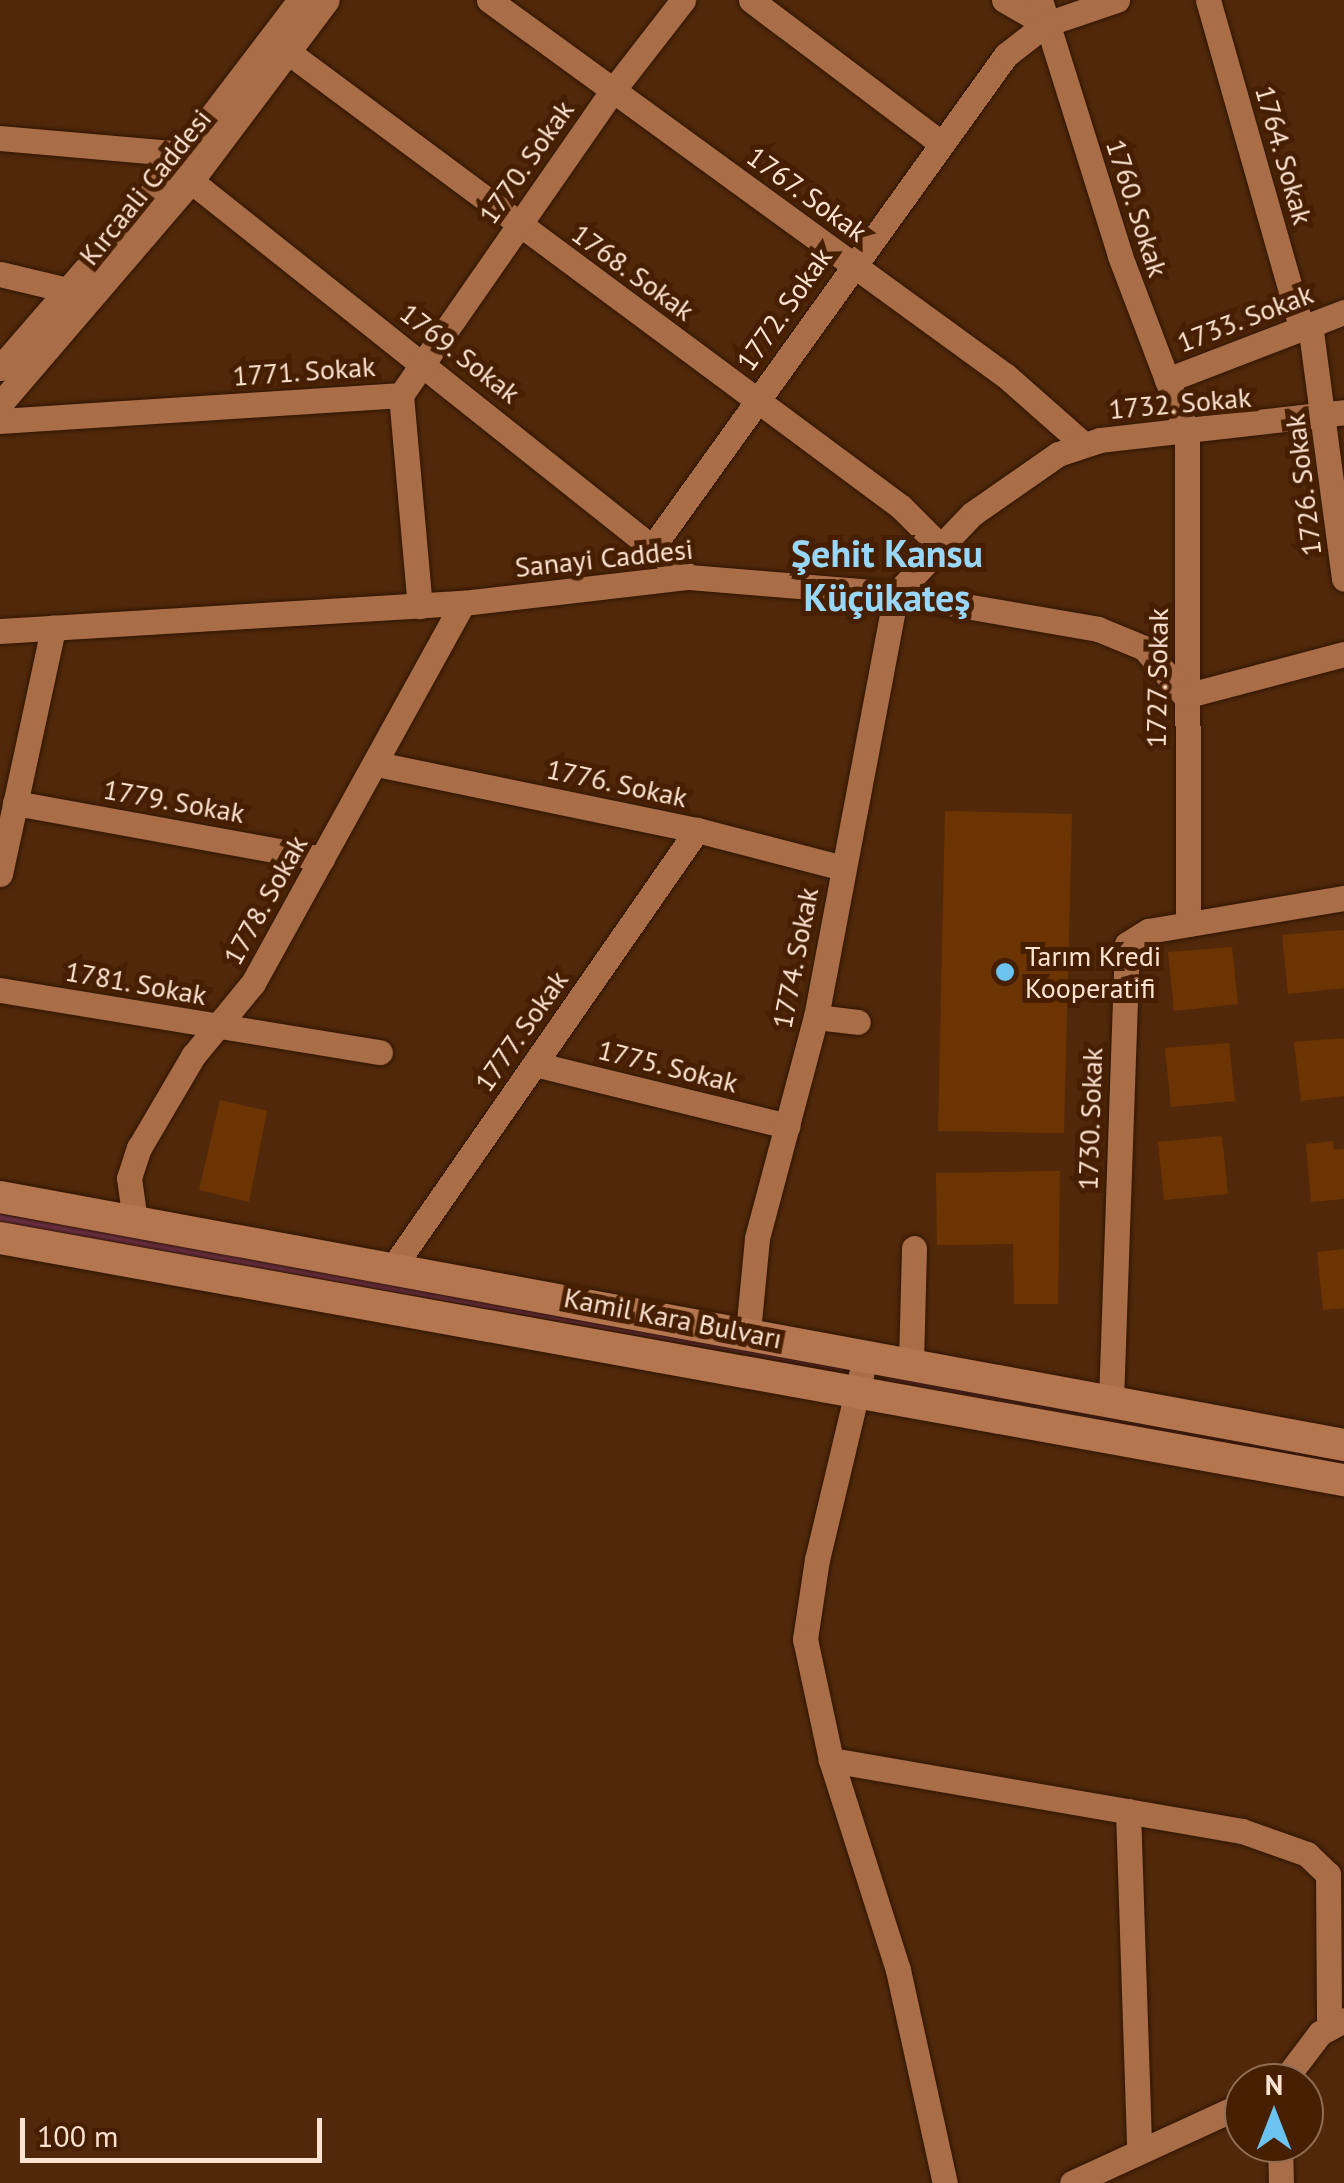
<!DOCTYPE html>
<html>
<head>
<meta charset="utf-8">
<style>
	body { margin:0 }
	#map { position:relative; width:1344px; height:2183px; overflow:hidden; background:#51290a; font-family:"PT Sans",sans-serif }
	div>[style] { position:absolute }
	.green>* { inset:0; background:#783655 }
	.building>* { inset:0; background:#6d3403 }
	.roads { filter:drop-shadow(0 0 2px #301401) drop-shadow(0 0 2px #301401) }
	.minor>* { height:25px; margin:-12.5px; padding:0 12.5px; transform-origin:12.5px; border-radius:12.5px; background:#a96e47 }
	.major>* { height:32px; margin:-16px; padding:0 16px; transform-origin:16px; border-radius:16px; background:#b4764e }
	.dots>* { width:28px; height:28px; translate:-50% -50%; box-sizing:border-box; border:5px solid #461e00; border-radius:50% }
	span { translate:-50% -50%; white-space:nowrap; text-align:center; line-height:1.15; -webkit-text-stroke:10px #461e00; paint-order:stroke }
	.street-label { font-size:28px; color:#fee3d3 }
	.poi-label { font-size:28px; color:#fee3d3 }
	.left { translate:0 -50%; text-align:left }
	.district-label { font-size:38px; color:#99d7fa; font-weight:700 }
	.north { position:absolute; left:1224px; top:2063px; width:100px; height:100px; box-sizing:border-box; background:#461e00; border:2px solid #906d54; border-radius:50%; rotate:0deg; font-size:28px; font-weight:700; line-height:40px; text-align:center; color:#fee3d3 }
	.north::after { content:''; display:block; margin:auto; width:35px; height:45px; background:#6ac3f1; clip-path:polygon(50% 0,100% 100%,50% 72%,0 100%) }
	.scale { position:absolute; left:20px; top:2118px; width:302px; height:45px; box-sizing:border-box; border:5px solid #fee3d3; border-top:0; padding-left:12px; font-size:30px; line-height:35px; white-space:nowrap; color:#fee3d3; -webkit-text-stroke:8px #461e00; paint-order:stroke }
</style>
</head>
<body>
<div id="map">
	<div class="green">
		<div style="clip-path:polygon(0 1214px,845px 1363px,843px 1371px,0 1222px)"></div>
		<div style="clip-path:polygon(881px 1370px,1344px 1459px,1344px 1468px,888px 1380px)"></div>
	</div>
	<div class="building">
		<div style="clip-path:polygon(945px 811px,1072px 814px,1064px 1133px,938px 1131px)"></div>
		<div style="clip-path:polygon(1344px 930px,1344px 988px,1288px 994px,1282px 935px)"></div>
		<div style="clip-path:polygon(1232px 947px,1238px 1004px,1174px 1011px,1168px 952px)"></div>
		<div style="clip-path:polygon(1344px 1038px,1344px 1096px,1301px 1101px,1294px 1042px)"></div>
		<div style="clip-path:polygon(1229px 1043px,1235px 1101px,1171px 1107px,1165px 1048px)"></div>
		<div style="clip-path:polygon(220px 1100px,267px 1111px,249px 1202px,199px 1190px)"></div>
		<div style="clip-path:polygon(1222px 1136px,1228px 1194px,1164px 1200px,1158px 1142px)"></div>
		<div style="clip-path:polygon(1333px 1141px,1334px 1150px,1344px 1149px,1344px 1199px,1311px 1202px,1306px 1144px)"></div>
		<div style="clip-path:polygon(1060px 1171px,1058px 1304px,1014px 1304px,1013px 1244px,937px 1245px,936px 1173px)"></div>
		<div style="clip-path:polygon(1344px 1249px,1344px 1308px,1323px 1310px,1317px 1252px)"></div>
	</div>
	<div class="roads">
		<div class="minor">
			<div style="left:489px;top:0;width:639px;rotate:36.03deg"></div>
			<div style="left:1006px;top:376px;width:103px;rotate:41.4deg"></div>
			<div style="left:751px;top:0;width:238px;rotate:37deg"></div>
			<div style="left:1004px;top:0;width:48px;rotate:29.7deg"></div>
			<div style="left:1040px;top:0;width:268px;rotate:72.6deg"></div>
			<div style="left:1120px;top:256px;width:188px;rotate:69.2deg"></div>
			<div style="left:1187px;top:432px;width:492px;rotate:89.9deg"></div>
			<div style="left:1208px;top:0;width:340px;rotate:74.1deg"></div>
			<div style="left:288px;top:52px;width:763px;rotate:36.58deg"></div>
			<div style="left:901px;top:507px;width:52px;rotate:45deg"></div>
			<div style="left:0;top:138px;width:183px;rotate:5deg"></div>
			<div style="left:191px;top:181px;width:636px;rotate:38.49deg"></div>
			<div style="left:0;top:274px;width:69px;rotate:13.4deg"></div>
			<div style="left:1310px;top:324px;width:257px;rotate:82.4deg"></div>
			<div style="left:0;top:368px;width:247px;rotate:-49.1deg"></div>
			<div style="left:162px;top:181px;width:228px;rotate:-52.7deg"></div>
			<div style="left:1167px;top:380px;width:190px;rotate:-21deg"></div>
			<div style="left:401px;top:395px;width:373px;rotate:-55.2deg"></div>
			<div style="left:614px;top:89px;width:113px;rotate:-52.2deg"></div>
			<div style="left:0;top:404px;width:294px;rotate:-49.4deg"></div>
			<div style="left:191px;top:181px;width:226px;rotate:-53.1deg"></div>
			<div style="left:0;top:421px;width:402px;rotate:-3.7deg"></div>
			<div style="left:401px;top:395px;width:212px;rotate:84.9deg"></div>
			<div style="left:654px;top:545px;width:603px;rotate:-54.31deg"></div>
			<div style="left:1006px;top:55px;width:51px;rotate:-37.8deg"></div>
			<div style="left:1046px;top:24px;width:75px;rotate:-18.7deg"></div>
			<div style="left:0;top:631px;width:464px;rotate:-3.5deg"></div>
			<div style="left:463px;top:603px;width:227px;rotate:-6.6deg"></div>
			<div style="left:689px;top:577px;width:208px;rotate:4.7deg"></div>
			<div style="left:896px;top:594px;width:205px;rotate:9.8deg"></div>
			<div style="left:1098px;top:629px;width:50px;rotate:22.4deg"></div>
			<div style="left:1144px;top:648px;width:63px;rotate:49.5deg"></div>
			<div style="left:1185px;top:696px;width:164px;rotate:-14.8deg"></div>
			<div style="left:377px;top:764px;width:327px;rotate:11.7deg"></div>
			<div style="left:697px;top:830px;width:151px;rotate:14.6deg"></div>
			<div style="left:15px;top:803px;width:312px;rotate:10.3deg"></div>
			<div style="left:0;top:874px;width:252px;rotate:-77.8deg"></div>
			<div style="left:0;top:990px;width:385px;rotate:9.3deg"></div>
			<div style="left:816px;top:1017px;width:42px;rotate:6.8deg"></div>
			<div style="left:535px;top:1064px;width:260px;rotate:13.8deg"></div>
			<div style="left:135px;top:1221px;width:43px;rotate:-97.9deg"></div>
			<div style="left:129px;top:1178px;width:32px;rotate:-72deg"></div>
			<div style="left:139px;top:1148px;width:107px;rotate:-59.6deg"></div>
			<div style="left:193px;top:1056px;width:94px;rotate:-50.6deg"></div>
			<div style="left:253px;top:983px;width:434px;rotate:-61.1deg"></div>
			<div style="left:394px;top:1266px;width:531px;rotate:-55.2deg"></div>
			<div style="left:748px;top:1332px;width:94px;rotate:-84.5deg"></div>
			<div style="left:757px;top:1238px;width:229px;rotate:-75.1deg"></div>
			<div style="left:816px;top:1017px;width:430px;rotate:-79.3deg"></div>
			<div style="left:896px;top:594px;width:110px;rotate:-46.5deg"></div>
			<div style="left:972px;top:514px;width:105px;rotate:-34.9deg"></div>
			<div style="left:1058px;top:454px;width:44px;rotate:-18.4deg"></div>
			<div style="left:1100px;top:440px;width:246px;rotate:-6.5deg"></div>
			<div style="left:866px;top:1354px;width:211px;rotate:103.4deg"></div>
			<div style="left:817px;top:1559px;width:81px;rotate:98.5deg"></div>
			<div style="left:805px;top:1639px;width:124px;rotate:77.9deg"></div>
			<div style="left:831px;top:1760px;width:220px;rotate:72.3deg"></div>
			<div style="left:898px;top:1970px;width:218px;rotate:77.6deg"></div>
			<div style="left:911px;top:1363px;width:115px;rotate:-88.5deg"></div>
			<div style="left:1111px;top:1401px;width:457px;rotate:-88deg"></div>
			<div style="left:1127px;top:944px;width:25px;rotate:-32deg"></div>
			<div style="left:1148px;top:931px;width:199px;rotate:-9.6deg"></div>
			<div style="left:831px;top:1760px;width:417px;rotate:9.8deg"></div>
			<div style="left:1242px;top:1831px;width:69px;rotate:19.5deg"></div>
			<div style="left:1307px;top:1854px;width:29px;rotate:44deg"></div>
			<div style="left:1328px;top:1874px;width:154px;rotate:89.6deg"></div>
			<div style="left:1128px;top:1811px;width:340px;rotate:88.1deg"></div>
			<div style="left:1282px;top:2083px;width:63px;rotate:-52.8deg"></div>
			<div style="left:1320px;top:2033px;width:27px;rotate:-28deg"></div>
			<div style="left:1280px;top:2143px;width:40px;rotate:88.6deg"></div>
			<div style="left:1072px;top:2183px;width:189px;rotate:-24.7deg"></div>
		</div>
		<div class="major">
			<div style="left:0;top:1197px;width:1367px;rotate:10.45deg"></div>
			<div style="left:0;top:1238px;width:1366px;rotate:10.21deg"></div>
		</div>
	</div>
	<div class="dots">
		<div style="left:1005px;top:972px;background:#6ac3f1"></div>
	</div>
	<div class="street-label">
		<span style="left:1284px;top:155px;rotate:74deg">1764. Sokak</span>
		<span style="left:526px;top:162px;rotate:-55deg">1770. Sokak</span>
		<span style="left:145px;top:187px;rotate:-51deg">Kırcaali Caddesi</span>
		<span style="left:807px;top:194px;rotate:36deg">1767. Sokak</span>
		<span style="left:1137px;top:208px;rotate:72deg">1760. Sokak</span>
		<span style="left:633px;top:272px;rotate:36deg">1768. Sokak</span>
		<span style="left:784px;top:309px;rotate:-55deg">1772. Sokak</span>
		<span style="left:1245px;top:318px;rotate:-21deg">1733. Sokak</span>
		<span style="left:460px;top:353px;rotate:38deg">1769. Sokak</span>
		<span style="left:304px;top:371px;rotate:-4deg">1771. Sokak</span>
		<span style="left:1180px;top:403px;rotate:-5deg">1732. Sokak</span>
		<span style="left:1303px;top:485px;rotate:-97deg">1726. Sokak</span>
		<span style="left:604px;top:558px;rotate:-6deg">Sanayi Caddesi</span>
		<span style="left:1157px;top:678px;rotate:-89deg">1727. Sokak</span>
		<span style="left:617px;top:783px;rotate:12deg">1776. Sokak</span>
		<span style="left:174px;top:801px;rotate:10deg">1779. Sokak</span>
		<span style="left:265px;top:900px;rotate:-61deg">1778. Sokak</span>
		<span style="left:795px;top:958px;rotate:-79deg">1774. Sokak</span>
		<span style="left:136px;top:983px;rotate:10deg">1781. Sokak</span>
		<span style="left:521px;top:1031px;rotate:-55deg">1777. Sokak</span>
		<span style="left:668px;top:1066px;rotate:14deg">1775. Sokak</span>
		<span style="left:1090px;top:1119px;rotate:-88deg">1730. Sokak</span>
		<span style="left:673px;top:1318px;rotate:11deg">Kamil Kara Bulvarı</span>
	</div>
	<div class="poi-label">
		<span class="left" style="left:1025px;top:972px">Tarım Kredi<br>Kooperatifi</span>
	</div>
	<div class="district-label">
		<span style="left:887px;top:575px">Şehit Kansu<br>Küçükateş</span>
	</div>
	<div class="north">N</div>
	<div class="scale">100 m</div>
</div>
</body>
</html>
